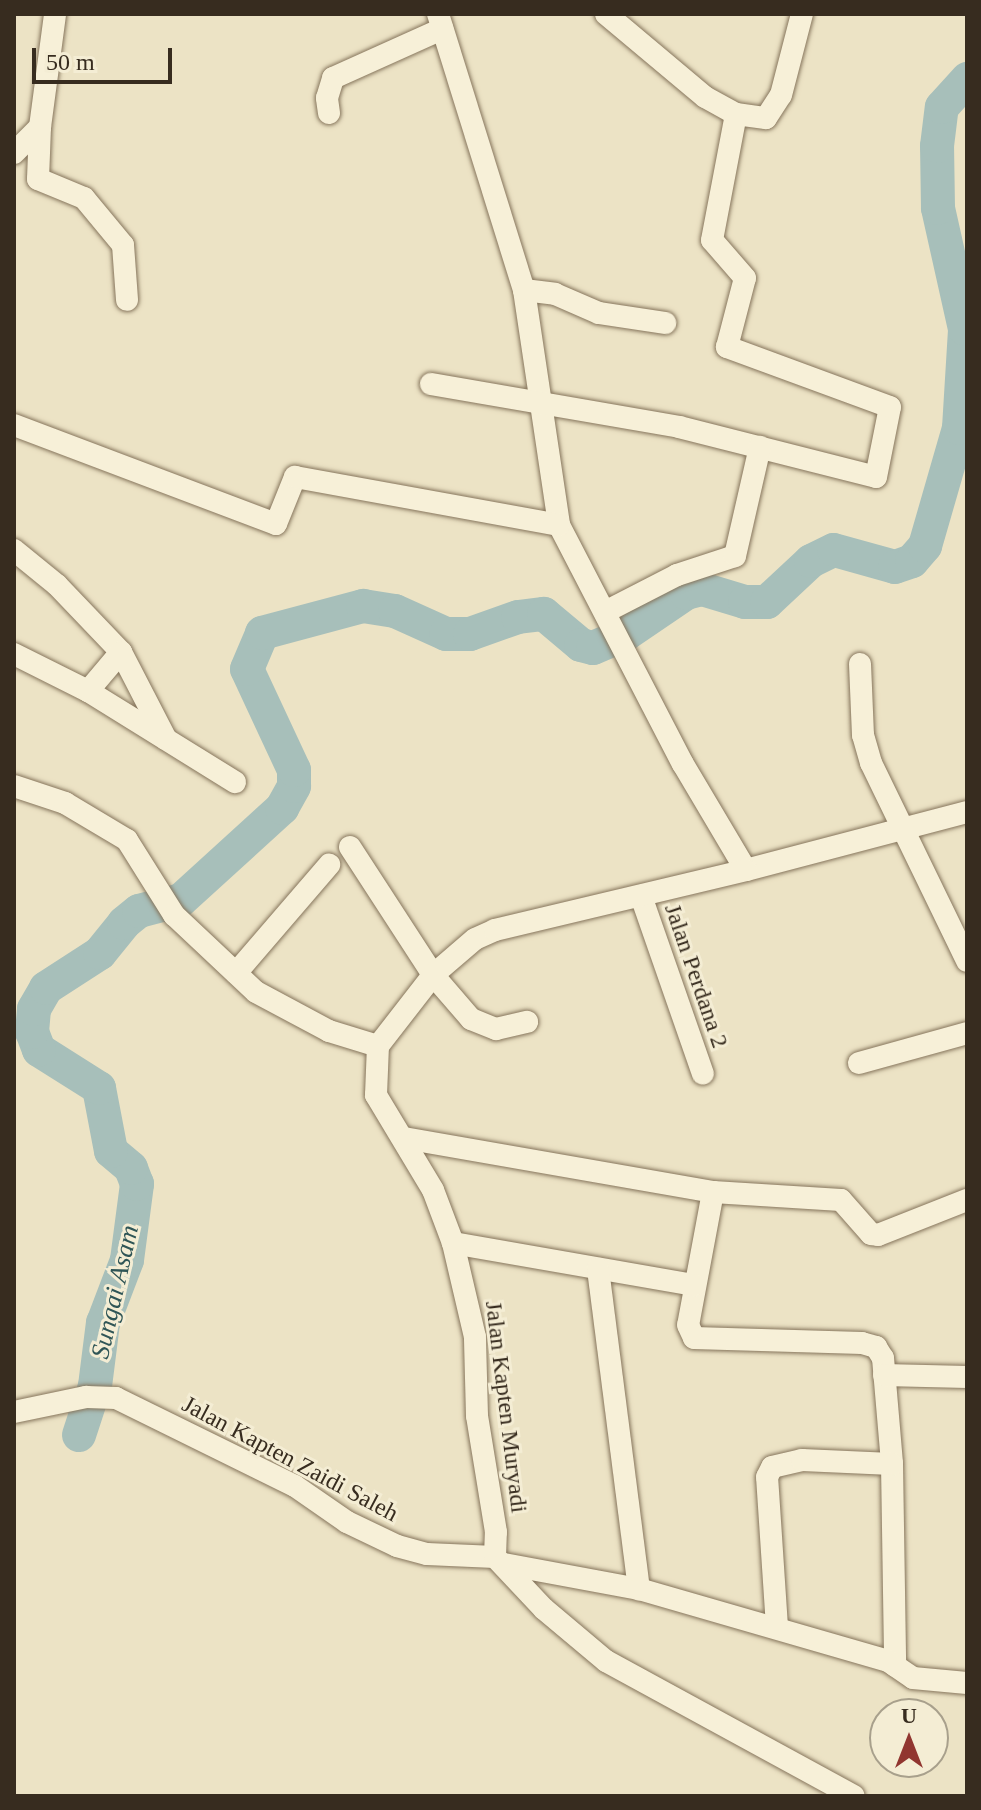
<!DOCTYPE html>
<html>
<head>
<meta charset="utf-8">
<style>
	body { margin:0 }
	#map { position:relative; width:981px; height:1810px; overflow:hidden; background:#ece3c5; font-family:"Times New Roman",serif }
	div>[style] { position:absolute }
	.river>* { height:34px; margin:-17px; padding:0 17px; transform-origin:17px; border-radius:17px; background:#a7bfba }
	.roads { filter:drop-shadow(0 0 2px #86755c) drop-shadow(0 0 2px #86755c) }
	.minor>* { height:22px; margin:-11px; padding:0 11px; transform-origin:11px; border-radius:11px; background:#f7f0d8 }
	span { translate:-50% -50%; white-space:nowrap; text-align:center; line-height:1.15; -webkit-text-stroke:6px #f4edd4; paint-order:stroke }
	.street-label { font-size:24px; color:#372c1f }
	.water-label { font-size:26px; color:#2f5556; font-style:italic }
	.frame { position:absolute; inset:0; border:16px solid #372c1f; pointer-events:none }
	.north { position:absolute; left:869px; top:1698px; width:80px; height:80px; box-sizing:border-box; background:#f4edd4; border:2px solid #a8a08c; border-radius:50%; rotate:0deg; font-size:22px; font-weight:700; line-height:32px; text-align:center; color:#372c1f }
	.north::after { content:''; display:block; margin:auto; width:28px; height:36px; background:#913630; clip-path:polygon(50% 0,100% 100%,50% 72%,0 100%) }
	.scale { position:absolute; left:32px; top:48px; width:140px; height:36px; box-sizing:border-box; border:4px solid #372c1f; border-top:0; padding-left:10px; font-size:24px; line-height:28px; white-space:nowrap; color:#372c1f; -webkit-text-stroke:6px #f4edd4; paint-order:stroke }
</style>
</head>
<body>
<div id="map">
	<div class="river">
		<div style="left:79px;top:1435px;width:52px;rotate:-71.9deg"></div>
		<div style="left:95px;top:1386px;width:64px;rotate:-82.8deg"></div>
		<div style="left:103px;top:1323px;width:67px;rotate:-69.1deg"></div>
		<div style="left:127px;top:1260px;width:77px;rotate:-82.5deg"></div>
		<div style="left:137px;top:1184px;width:17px;rotate:-111deg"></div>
		<div style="left:131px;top:1168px;width:26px;rotate:-140deg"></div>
		<div style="left:111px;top:1151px;width:64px;rotate:-100.8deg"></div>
		<div style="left:99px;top:1088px;width:71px;rotate:-147.7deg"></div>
		<div style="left:39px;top:1050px;width:19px;rotate:-111deg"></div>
		<div style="left:32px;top:1032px;width:23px;rotate:-85deg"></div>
		<div style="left:34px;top:1009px;width:24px;rotate:-60deg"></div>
		<div style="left:46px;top:988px;width:64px;rotate:-32.9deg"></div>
		<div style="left:100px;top:953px;width:38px;rotate:-51deg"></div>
		<div style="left:124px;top:923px;width:19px;rotate:-39deg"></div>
		<div style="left:139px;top:911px;width:43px;rotate:-14.7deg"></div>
		<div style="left:181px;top:900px;width:137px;rotate:-42.3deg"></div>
		<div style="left:282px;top:808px;width:25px;rotate:-61deg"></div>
		<div style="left:294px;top:786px;width:16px;rotate:-90deg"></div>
		<div style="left:294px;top:770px;width:111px;rotate:-115deg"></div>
		<div style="left:247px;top:669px;width:39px;rotate:-67deg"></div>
		<div style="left:262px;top:633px;width:105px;rotate:-15deg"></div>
		<div style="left:363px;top:606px;width:32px;rotate:9deg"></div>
		<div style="left:395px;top:611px;width:56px;rotate:24.3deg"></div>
		<div style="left:446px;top:634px;width:24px"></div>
		<div style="left:470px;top:634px;width:51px;rotate:-19.5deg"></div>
		<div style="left:518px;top:617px;width:26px;rotate:-7deg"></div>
		<div style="left:544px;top:614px;width:48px;rotate:40deg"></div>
		<div style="left:581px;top:645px;width:12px;rotate:14deg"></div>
		<div style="left:593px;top:648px;width:36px;rotate:-23deg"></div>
		<div style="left:626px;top:634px;width:73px;rotate:-34.3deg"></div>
		<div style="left:686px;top:593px;width:16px;rotate:-14deg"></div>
		<div style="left:702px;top:589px;width:45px;rotate:16.8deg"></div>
		<div style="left:745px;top:602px;width:22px"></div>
		<div style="left:767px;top:602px;width:60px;rotate:-43deg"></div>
		<div style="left:811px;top:561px;width:25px;rotate:-26deg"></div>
		<div style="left:834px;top:550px;width:63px;rotate:15.6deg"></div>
		<div style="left:895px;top:567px;width:18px;rotate:-19deg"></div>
		<div style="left:912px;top:561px;width:20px;rotate:-49deg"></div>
		<div style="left:925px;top:546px;width:123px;rotate:-73.9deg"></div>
		<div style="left:959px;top:428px;width:99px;rotate:-86.5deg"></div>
		<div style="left:965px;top:329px;width:124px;rotate:-102.6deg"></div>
		<div style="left:938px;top:208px;width:62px;rotate:-90.9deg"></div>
		<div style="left:937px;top:146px;width:39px;rotate:-83deg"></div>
		<div style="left:942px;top:107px;width:38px;rotate:-48deg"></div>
	</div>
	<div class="roads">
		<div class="minor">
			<div style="left:438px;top:14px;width:289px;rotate:72.7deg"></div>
			<div style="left:524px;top:290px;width:238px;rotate:81.5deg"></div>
			<div style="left:559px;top:525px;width:269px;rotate:62.6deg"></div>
			<div style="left:683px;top:764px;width:123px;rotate:59.3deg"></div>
			<div style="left:746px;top:870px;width:228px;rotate:-14.7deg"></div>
			<div style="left:606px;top:14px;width:129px;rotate:40deg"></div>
			<div style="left:705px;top:97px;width:35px;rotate:29deg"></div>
			<div style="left:736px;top:114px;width:30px;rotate:8deg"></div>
			<div style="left:766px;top:118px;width:27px;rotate:-57deg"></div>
			<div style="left:781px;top:95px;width:84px;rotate:-75.5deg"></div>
			<div style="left:329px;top:113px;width:15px;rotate:-98deg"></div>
			<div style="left:327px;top:98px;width:21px;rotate:-73deg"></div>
			<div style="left:333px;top:78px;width:120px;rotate:-24.2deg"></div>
			<div style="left:40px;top:127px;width:52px;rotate:92.2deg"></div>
			<div style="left:38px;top:179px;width:50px;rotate:22.4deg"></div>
			<div style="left:84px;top:198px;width:61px;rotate:50.3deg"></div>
			<div style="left:123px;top:245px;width:55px;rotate:85.8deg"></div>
			<div style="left:14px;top:153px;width:37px;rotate:-45deg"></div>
			<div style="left:40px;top:127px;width:114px;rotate:-82.4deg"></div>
			<div style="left:524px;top:290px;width:31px;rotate:7deg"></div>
			<div style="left:555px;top:294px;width:48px;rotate:23.4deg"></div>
			<div style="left:599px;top:313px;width:67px;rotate:8.6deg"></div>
			<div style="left:431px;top:384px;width:252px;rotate:9.8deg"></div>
			<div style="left:679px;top:427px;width:203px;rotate:14.2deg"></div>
			<div style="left:876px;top:477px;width:71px;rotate:-78.7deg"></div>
			<div style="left:890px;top:407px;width:174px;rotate:-159.8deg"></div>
			<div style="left:727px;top:347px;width:71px;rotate:-75.4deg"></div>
			<div style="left:745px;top:278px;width:50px;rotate:-131deg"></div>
			<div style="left:712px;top:240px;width:128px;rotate:-79.2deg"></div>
			<div style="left:14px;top:425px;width:280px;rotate:20.7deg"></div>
			<div style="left:276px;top:524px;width:51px;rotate:-68deg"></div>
			<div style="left:295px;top:477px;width:268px;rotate:10.3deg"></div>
			<div style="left:14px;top:550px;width:55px;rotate:39.1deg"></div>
			<div style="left:57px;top:585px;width:93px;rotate:46.3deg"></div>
			<div style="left:121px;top:652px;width:98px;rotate:62.7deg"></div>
			<div style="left:605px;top:612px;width:81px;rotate:-27.2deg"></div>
			<div style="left:677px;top:575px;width:61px;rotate:-18.1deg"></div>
			<div style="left:735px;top:556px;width:112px;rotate:-77.1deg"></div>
			<div style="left:14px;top:654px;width:83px;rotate:26.6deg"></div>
			<div style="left:88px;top:691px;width:173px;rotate:31.8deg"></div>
			<div style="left:860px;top:664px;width:71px;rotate:87.6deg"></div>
			<div style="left:863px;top:735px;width:29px;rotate:74deg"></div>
			<div style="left:871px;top:763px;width:220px;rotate:64.1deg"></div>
			<div style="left:88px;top:691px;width:51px;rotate:-49.8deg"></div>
			<div style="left:14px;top:786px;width:54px;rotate:18.4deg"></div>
			<div style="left:65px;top:803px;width:72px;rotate:30.8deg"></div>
			<div style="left:127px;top:840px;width:89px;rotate:57.9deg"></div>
			<div style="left:174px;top:915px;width:112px;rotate:43.2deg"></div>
			<div style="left:256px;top:992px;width:83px;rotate:28.1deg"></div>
			<div style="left:329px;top:1031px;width:51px;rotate:17deg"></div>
			<div style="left:350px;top:847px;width:153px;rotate:57deg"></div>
			<div style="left:433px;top:975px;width:58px;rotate:49.2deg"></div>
			<div style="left:471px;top:1019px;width:27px;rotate:22deg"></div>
			<div style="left:496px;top:1029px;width:32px;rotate:-13deg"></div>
			<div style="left:641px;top:896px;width:188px;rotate:70.8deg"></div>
			<div style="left:236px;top:973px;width:143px;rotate:-49.3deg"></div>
			<div style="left:859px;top:1063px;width:112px;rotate:-15.5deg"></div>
			<div style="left:404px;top:1138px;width:314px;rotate:9.9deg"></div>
			<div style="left:713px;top:1192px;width:128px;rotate:3.6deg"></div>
			<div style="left:841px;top:1200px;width:45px;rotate:48.6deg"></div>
			<div style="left:871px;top:1234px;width:7px;rotate:8deg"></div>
			<div style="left:878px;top:1235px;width:96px;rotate:-21.5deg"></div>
			<div style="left:713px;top:1192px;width:135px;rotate:100.6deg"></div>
			<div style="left:688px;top:1325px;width:14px;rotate:65deg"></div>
			<div style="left:694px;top:1338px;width:168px;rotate:1.7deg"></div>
			<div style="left:862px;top:1343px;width:15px;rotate:16deg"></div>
			<div style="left:876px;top:1347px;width:13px;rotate:58deg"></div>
			<div style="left:883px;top:1358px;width:106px;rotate:85.1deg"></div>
			<div style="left:892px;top:1464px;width:202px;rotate:89.1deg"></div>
			<div style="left:453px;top:1243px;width:245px;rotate:9.9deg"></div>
			<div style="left:598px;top:1269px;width:323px;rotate:82.7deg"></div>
			<div style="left:884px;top:1375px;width:83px;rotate:1.4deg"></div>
			<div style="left:14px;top:1412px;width:74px;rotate:-11.8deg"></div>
			<div style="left:86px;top:1397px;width:30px;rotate:2deg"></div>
			<div style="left:116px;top:1398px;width:199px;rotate:26.2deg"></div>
			<div style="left:295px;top:1486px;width:63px;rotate:34.7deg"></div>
			<div style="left:347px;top:1522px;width:55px;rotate:25.6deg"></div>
			<div style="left:397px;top:1546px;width:31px;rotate:15deg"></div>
			<div style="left:427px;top:1554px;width:68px;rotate:2.5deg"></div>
			<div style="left:495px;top:1557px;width:71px;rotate:46.7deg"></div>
			<div style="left:544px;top:1609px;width:81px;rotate:40deg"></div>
			<div style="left:606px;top:1661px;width:282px;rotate:28.6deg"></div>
			<div style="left:495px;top:1557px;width:25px;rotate:-88deg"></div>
			<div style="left:496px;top:1532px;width:118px;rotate:-99.3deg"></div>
			<div style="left:477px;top:1416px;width:79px;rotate:-91.5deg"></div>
			<div style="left:475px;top:1337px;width:97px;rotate:-103.2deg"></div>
			<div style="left:453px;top:1243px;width:57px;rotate:-110.7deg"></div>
			<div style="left:433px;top:1190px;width:111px;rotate:-121deg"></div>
			<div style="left:376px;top:1095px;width:49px;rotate:-87.7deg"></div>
			<div style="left:378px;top:1046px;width:90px;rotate:-52.2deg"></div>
			<div style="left:433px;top:975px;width:55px;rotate:-40.6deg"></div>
			<div style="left:475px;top:939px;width:22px;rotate:-24deg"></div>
			<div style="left:495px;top:930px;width:258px;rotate:-13.4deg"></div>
			<div style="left:504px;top:1564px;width:137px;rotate:10.5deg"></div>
			<div style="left:639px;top:1589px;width:259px;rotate:16.1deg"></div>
			<div style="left:888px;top:1661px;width:30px;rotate:34deg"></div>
			<div style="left:913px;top:1678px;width:54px;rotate:5.3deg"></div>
			<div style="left:777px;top:1627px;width:150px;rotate:-93.8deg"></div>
			<div style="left:767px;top:1477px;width:11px;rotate:-63deg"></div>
			<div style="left:772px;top:1467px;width:31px;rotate:-13deg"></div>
			<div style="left:802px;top:1460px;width:90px;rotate:2.5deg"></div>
		</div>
	</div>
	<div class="street-label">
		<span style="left:696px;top:976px;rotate:71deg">Jalan Perdana 2</span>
		<span style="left:506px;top:1407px;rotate:83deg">Jalan Kapten Muryadi</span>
		<span style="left:290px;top:1459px;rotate:28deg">Jalan Kapten Zaidi Saleh</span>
	</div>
	<div class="water-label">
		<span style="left:115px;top:1292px;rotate:-77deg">Sungai Asam</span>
	</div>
	<div class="frame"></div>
	<div class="north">U</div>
	<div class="scale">50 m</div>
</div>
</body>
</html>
